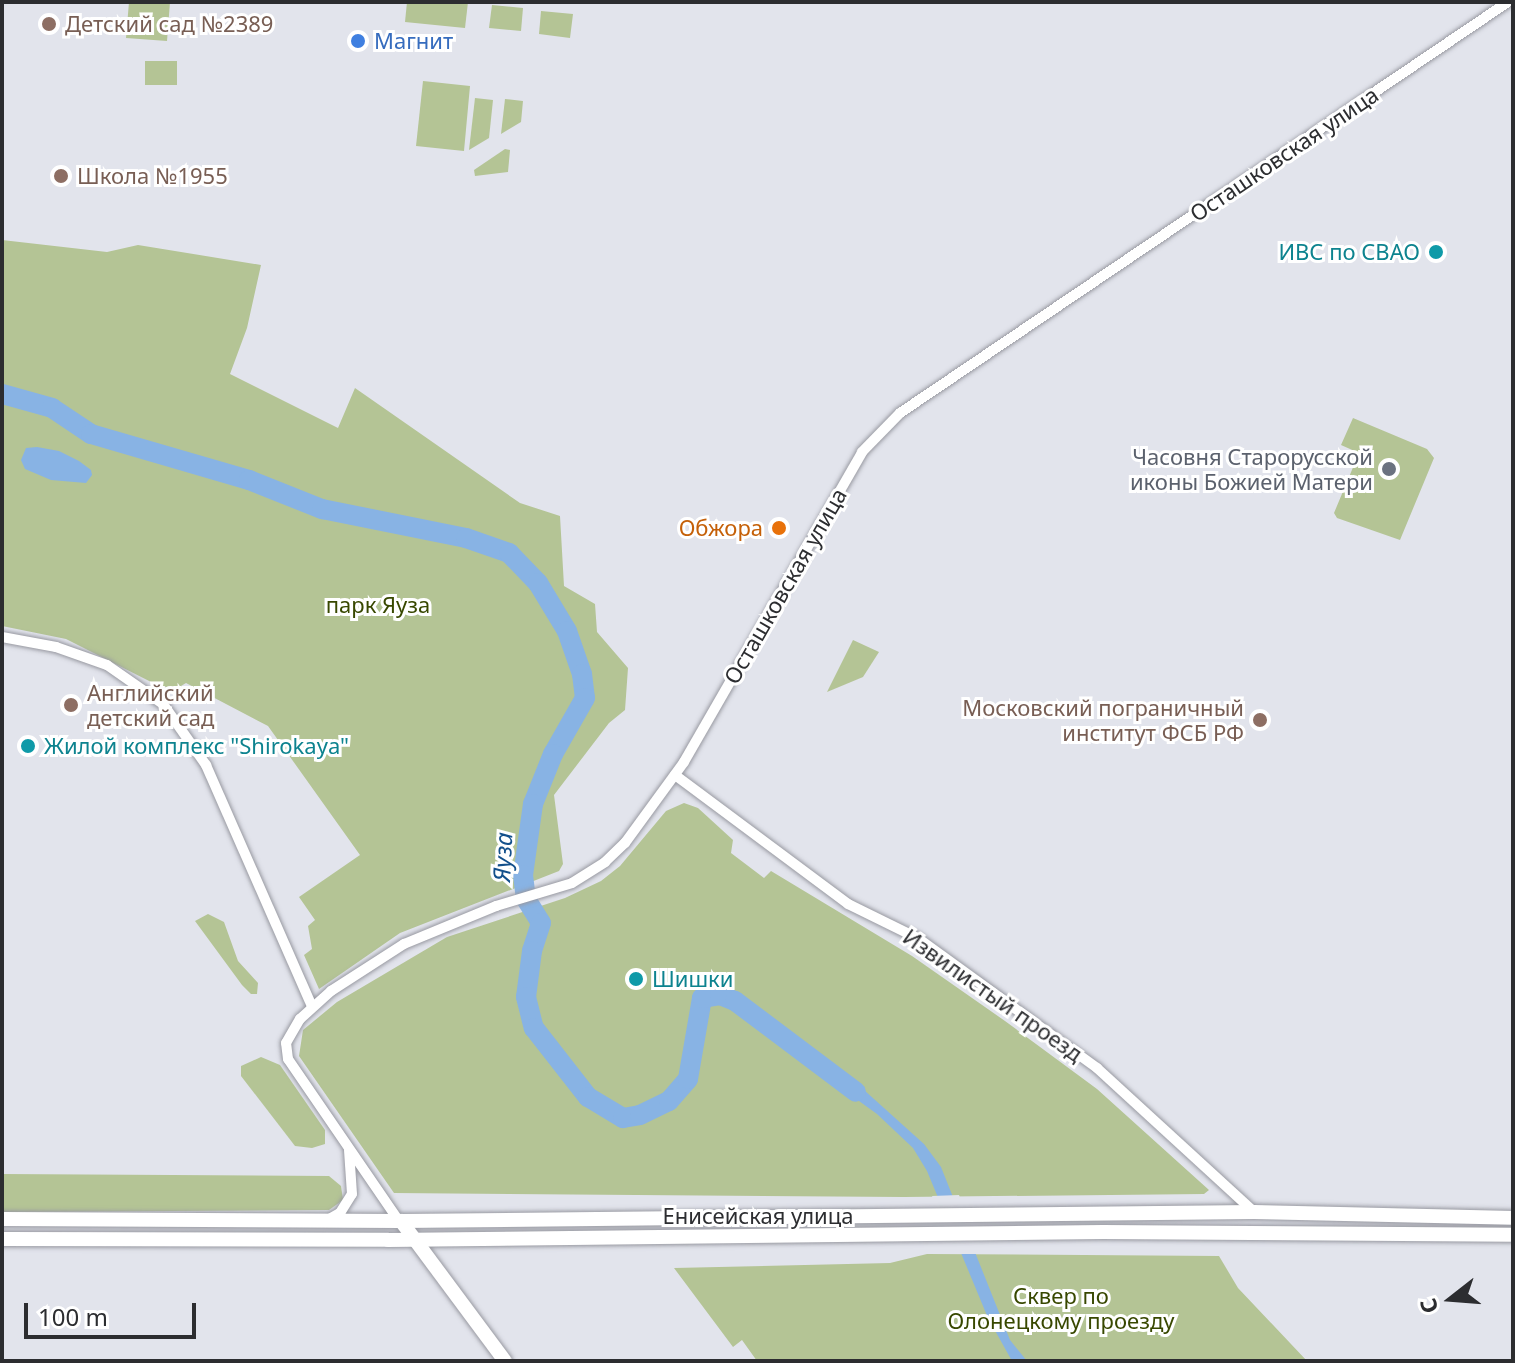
<!DOCTYPE html>
<html>
<head>
<meta charset="utf-8">
<style>
	body { margin:0 }
	#map { position:relative; width:1515px; height:1363px; overflow:hidden; background:#e2e4ec; font-family:"Noto Sans",sans-serif }
	div>[style] { position:absolute }
	.green>* { inset:0; background:#b4c495 }
	.water>* { inset:0; background:#88b3e4 }
	.pier>* { inset:0; background:#e2e4ec }
	.river>* { height:20px; margin:-10px; padding:0 10px; transform-origin:10px; border-radius:10px; background:#88b3e4 }
	.roads { filter:drop-shadow(0 0 2px #9899a1) drop-shadow(0 0 2px #9899a1) }
	.minor>* { height:10px; margin:-5px; padding:0 5px; transform-origin:5px; border-radius:5px; background:#fff }
	.tertiary>* { height:14px; margin:-7px; padding:0 7px; transform-origin:7px; border-radius:7px; background:#fff }
	.secondary>* { height:14px; margin:-7px; padding:0 7px; transform-origin:7px; border-radius:7px; background:#fff }
	.dots>* { width:22px; height:22px; translate:-50% -50%; box-sizing:border-box; border:4px solid #fff; border-radius:50% }
	span { translate:-50% -50%; white-space:nowrap; text-align:center; line-height:1.15; -webkit-text-stroke:6px #fff; paint-order:stroke }
	.education-label { font-size:22px; color:#785e54 }
	.left { translate:0 -50%; text-align:left }
	.right { translate:-100% -50%; text-align:right }
	.shop-label { font-size:22px; color:#366cbe }
	.street-label { font-size:22px; color:#2c2d30 }
	.culture-label { font-size:22px; color:#0d838f }
	.worship-label { font-size:22px; color:#5b616d }
	.food-label { font-size:22px; color:#c56008 }
	.park-label { font-size:22px; color:#384800 }
	.water-label { font-size:24px; color:#13508b; font-style:italic }
	.frame { position:absolute; inset:0; border:4px solid #2c2d30; pointer-events:none }
	.north { position:absolute; left:1411px; top:1259px; width:80px; height:80px; -webkit-text-stroke:6px #fff; paint-order:stroke; rotate:253deg; font-size:22px; font-weight:700; line-height:32px; text-align:center; color:#2c2d30 }
	.north::after { content:''; display:block; margin:auto; width:28px; height:36px; background:#2c2d30; clip-path:polygon(50% 0,100% 100%,50% 72%,0 100%) }
	.scale { position:absolute; left:24px; top:1303px; width:172px; height:36px; box-sizing:border-box; border:4px solid #2c2d30; border-top:0; padding-left:10px; font-size:24px; line-height:28px; white-space:nowrap; color:#2c2d30; -webkit-text-stroke:6px #fff; paint-order:stroke }
</style>
</head>
<body>
<div id="map">
	<div class="green">
		<div style="clip-path:polygon(129px 2px,170px 2px,167px 41px,126px 38px)"></div>
		<div style="clip-path:polygon(407px 2px,468px 2px,465px 28px,405px 22px)"></div>
		<div style="clip-path:polygon(492px 5px,523px 8px,521px 31px,489px 28px)"></div>
		<div style="clip-path:polygon(541px 11px,573px 14px,570px 38px,539px 34px)"></div>
		<div style="clip-path:polygon(145px 61px,177px 61px,177px 85px,145px 85px)"></div>
		<div style="clip-path:polygon(423px 81px,470px 86px,464px 151px,416px 146px)"></div>
		<div style="clip-path:polygon(475px 98px,493px 100px,489px 138px,469px 150px)"></div>
		<div style="clip-path:polygon(505px 99px,523px 101px,521px 122px,501px 134px)"></div>
		<div style="clip-path:polygon(505px 149px,510px 150px,508px 172px,475px 176px,474px 170px)"></div>
		<div style="clip-path:polygon(2px 240px,107px 252px,138px 245px,261px 265px,247px 328px,230px 374px,338px 428px,355px 388px,520px 503px,560px 516px,564px 586px,595px 604px,597px 632px,628px 668px,625px 710px,609px 723px,554px 795px,563px 864px,559px 871px,400px 933px,319px 989px,304px 955px,312px 949px,308px 926px,315px 920px,299px 897px,360px 855px,268px 726px,186px 683px,176px 689px,157px 685px,66px 639px,2px 626px)"></div>
		<div style="clip-path:polygon(1353px 418px,1427px 449px,1434px 458px,1400px 540px,1337px 518px,1334px 513px,1359px 453px,1341px 445px)"></div>
		<div style="clip-path:polygon(853px 640px,879px 652px,863px 677px,827px 692px)"></div>
		<div style="clip-path:polygon(684px 803px,698px 808px,733px 840px,731px 853px,764px 878px,771px 871px,912px 956px,1005px 1021px,1097px 1089px,1209px 1190px,1204px 1194px,904px 1197px,394px 1193px,299px 1056px,303px 1030px,337px 1002px,447px 937px,565px 898px,601px 881px,620px 866px,666px 811px)"></div>
		<div style="clip-path:polygon(208px 914px,224px 922px,238px 961px,258px 983px,257px 994px,251px 994px,242px 985px,195px 921px)"></div>
		<div style="clip-path:polygon(261px 1057px,280px 1065px,325px 1130px,325px 1144px,312px 1148px,295px 1146px,241px 1076px,241px 1066px)"></div>
		<div style="clip-path:polygon(2px 1174px,329px 1176px,341px 1186px,343px 1200px,329px 1210px,2px 1212px)"></div>
		<div style="clip-path:polygon(927px 1254px,1219px 1256px,1238px 1288px,1307px 1361px,757px 1361px,742px 1340px,733px 1347px,674px 1268px,890px 1263px)"></div>
	</div>
	<div class="water">
		<div style="clip-path:polygon(37px 447px,59px 451px,79px 461px,91px 470px,92px 475px,86px 483px,51px 480px,25px 469px,21px 460px,26px 448px)"></div>
		<div style="clip-path:polygon(844px 1072px,924px 1144px,941px 1167px,1010px 1340px,1027px 1361px,1012px 1361px,988px 1318px,927px 1171px,913px 1148px,877px 1114px,834px 1083px)"></div>
	</div>
	<div class="pier">
		<div style="clip-path:polygon(959px 1195px,981px 1254px,956px 1254px,932px 1196px)"></div>
	</div>
	<div class="river">
		<div style="left:2px;top:394px;width:52px;rotate:15.6deg"></div>
		<div style="left:52px;top:408px;width:47px;rotate:33.7deg"></div>
		<div style="left:91px;top:434px;width:165px;rotate:16.2deg"></div>
		<div style="left:249px;top:480px;width:79px;rotate:21.7deg"></div>
		<div style="left:322px;top:509px;width:147px;rotate:11.4deg"></div>
		<div style="left:466px;top:538px;width:46px;rotate:19.2deg"></div>
		<div style="left:509px;top:553px;width:42px;rotate:46deg"></div>
		<div style="left:538px;top:583px;width:56px;rotate:58.9deg"></div>
		<div style="left:567px;top:631px;width:46px;rotate:70.8deg"></div>
		<div style="left:582px;top:674px;width:24px;rotate:83deg"></div>
		<div style="left:585px;top:698px;width:64px;rotate:119.7deg"></div>
		<div style="left:553px;top:754px;width:54px;rotate:111.8deg"></div>
		<div style="left:533px;top:804px;width:72px;rotate:98deg"></div>
		<div style="left:523px;top:875px;width:24px;rotate:83deg"></div>
		<div style="left:526px;top:899px;width:28px;rotate:58deg"></div>
		<div style="left:541px;top:923px;width:29px;rotate:108deg"></div>
		<div style="left:532px;top:951px;width:46px;rotate:97.4deg"></div>
		<div style="left:526px;top:997px;width:32px;rotate:76deg"></div>
		<div style="left:534px;top:1028px;width:88px;rotate:52deg"></div>
		<div style="left:588px;top:1097px;width:41px;rotate:31deg"></div>
		<div style="left:623px;top:1118px;width:17px;rotate:-10deg"></div>
		<div style="left:640px;top:1115px;width:32px;rotate:-26deg"></div>
		<div style="left:669px;top:1101px;width:29px;rotate:-49deg"></div>
		<div style="left:688px;top:1079px;width:82px;rotate:-80.2deg"></div>
		<div style="left:702px;top:998px;width:18px;rotate:-9deg"></div>
		<div style="left:720px;top:995px;width:16px;rotate:22deg"></div>
		<div style="left:735px;top:1001px;width:151px;rotate:36.9deg"></div>
	</div>
	<div class="roads">
		<div class="minor">
			<div style="left:2px;top:637px;width:55px;rotate:10.5deg"></div>
			<div style="left:56px;top:647px;width:54px;rotate:19.4deg"></div>
			<div style="left:107px;top:665px;width:68px;rotate:34.9deg"></div>
			<div style="left:163px;top:704px;width:75px;rotate:54.8deg"></div>
			<div style="left:206px;top:765px;width:264px;rotate:66.3deg"></div>
			<div style="left:675px;top:775px;width:216px;rotate:36.7deg"></div>
			<div style="left:848px;top:904px;width:79px;rotate:26.2deg"></div>
			<div style="left:919px;top:939px;width:220px;rotate:35.9deg"></div>
			<div style="left:1097px;top:1068px;width:213px;rotate:42.5deg"></div>
			<div style="left:329px;top:1219px;width:13px;rotate:-29deg"></div>
			<div style="left:340px;top:1213px;width:22px;rotate:-58deg"></div>
			<div style="left:352px;top:1194px;width:44px;rotate:-93.9deg"></div>
			<div style="left:401px;top:1224px;width:200px;rotate:-124.4deg"></div>
			<div style="left:288px;top:1059px;width:16px;rotate:-97deg"></div>
			<div style="left:286px;top:1043px;width:28px;rotate:-60deg"></div>
			<div style="left:300px;top:1019px;width:42px;rotate:-42.1deg"></div>
			<div style="left:331px;top:991px;width:87px;rotate:-32.8deg"></div>
			<div style="left:404px;top:944px;width:100px;rotate:-22.4deg"></div>
			<div style="left:496px;top:906px;width:79px;rotate:-16.8deg"></div>
			<div style="left:572px;top:883px;width:39px;rotate:-32deg"></div>
			<div style="left:605px;top:862px;width:28px;rotate:-44deg"></div>
			<div style="left:625px;top:843px;width:100px;rotate:-53.9deg"></div>
			<div style="left:684px;top:762px;width:357px;rotate:-60.1deg"></div>
			<div style="left:862px;top:452px;width:54px;rotate:-45.7deg"></div>
			<div style="left:900px;top:413px;width:734px;rotate:-34.06deg"></div>
		</div>
		<div class="tertiary">
			<div style="left:401px;top:1221px;width:174px;rotate:53.4deg"></div>
		</div>
		<div class="secondary">
			<div style="left:2px;top:1219px;width:399px;rotate:0.3deg"></div>
			<div style="left:401px;top:1221px;width:853px;rotate:-0.6deg"></div>
			<div style="left:1254px;top:1212px;width:259px;rotate:1.3deg"></div>
			<div style="left:2px;top:1239px;width:386px;rotate:0.1deg"></div>
			<div style="left:388px;top:1240px;width:715px;rotate:-0.64deg"></div>
			<div style="left:1103px;top:1232px;width:410px;rotate:0.4deg"></div>
		</div>
	</div>
	<div class="dots">
		<div style="left:49px;top:24px;background:#8d6e63"></div>
		<div style="left:358px;top:41px;background:#3f7fe0"></div>
		<div style="left:61px;top:176px;background:#8d6e63"></div>
		<div style="left:1436px;top:252px;background:#0f9aa8"></div>
		<div style="left:1389px;top:469px;background:#6b7280"></div>
		<div style="left:779px;top:528px;background:#e8710a"></div>
		<div style="left:71px;top:705px;background:#8d6e63"></div>
		<div style="left:1260px;top:720px;background:#8d6e63"></div>
		<div style="left:28px;top:746px;background:#0f9aa8"></div>
		<div style="left:636px;top:979px;background:#0f9aa8"></div>
	</div>
	<div class="education-label">
		<span class="left" style="left:65px;top:24px">Детский сад №2389</span>
		<span class="left" style="left:77px;top:176px">Школа №1955</span>
		<span class="left" style="left:87px;top:705px">Английский<br>детский сад</span>
		<span class="right" style="left:1244px;top:720px">Московский пограничный<br>институт ФСБ РФ</span>
	</div>
	<div class="shop-label">
		<span class="left" style="left:374px;top:41px">Магнит</span>
	</div>
	<div class="street-label">
		<span style="left:1284px;top:154px;rotate:-34deg">Осташковская улица</span>
		<span style="left:785px;top:586px;rotate:-60deg">Осташковская улица</span>
		<span style="left:993px;top:995px;rotate:35deg">Извилистый проезд</span>
		<span style="left:758px;top:1216px">Енисейская улица</span>
	</div>
	<div class="culture-label">
		<span class="right" style="left:1420px;top:252px">ИВС по СВАО</span>
		<span class="left" style="left:44px;top:746px">Жилой комплекс "Shirokaya"</span>
		<span class="left" style="left:652px;top:979px">Шишки</span>
	</div>
	<div class="worship-label">
		<span class="right" style="left:1373px;top:469px">Часовня Старорусской<br>иконы Божией Матери</span>
	</div>
	<div class="food-label">
		<span class="right" style="left:763px;top:528px">Обжора</span>
	</div>
	<div class="park-label">
		<span style="left:378px;top:605px">парк Яуза</span>
		<span style="left:1061px;top:1308px">Сквер по<br>Олонецкому проезду</span>
	</div>
	<div class="water-label">
		<span style="left:502px;top:857px;rotate:-87deg">Яуза</span>
	</div>
	<div class="frame"></div>
	<div class="north">С</div>
	<div class="scale">100 m</div>
</div>
</body>
</html>
